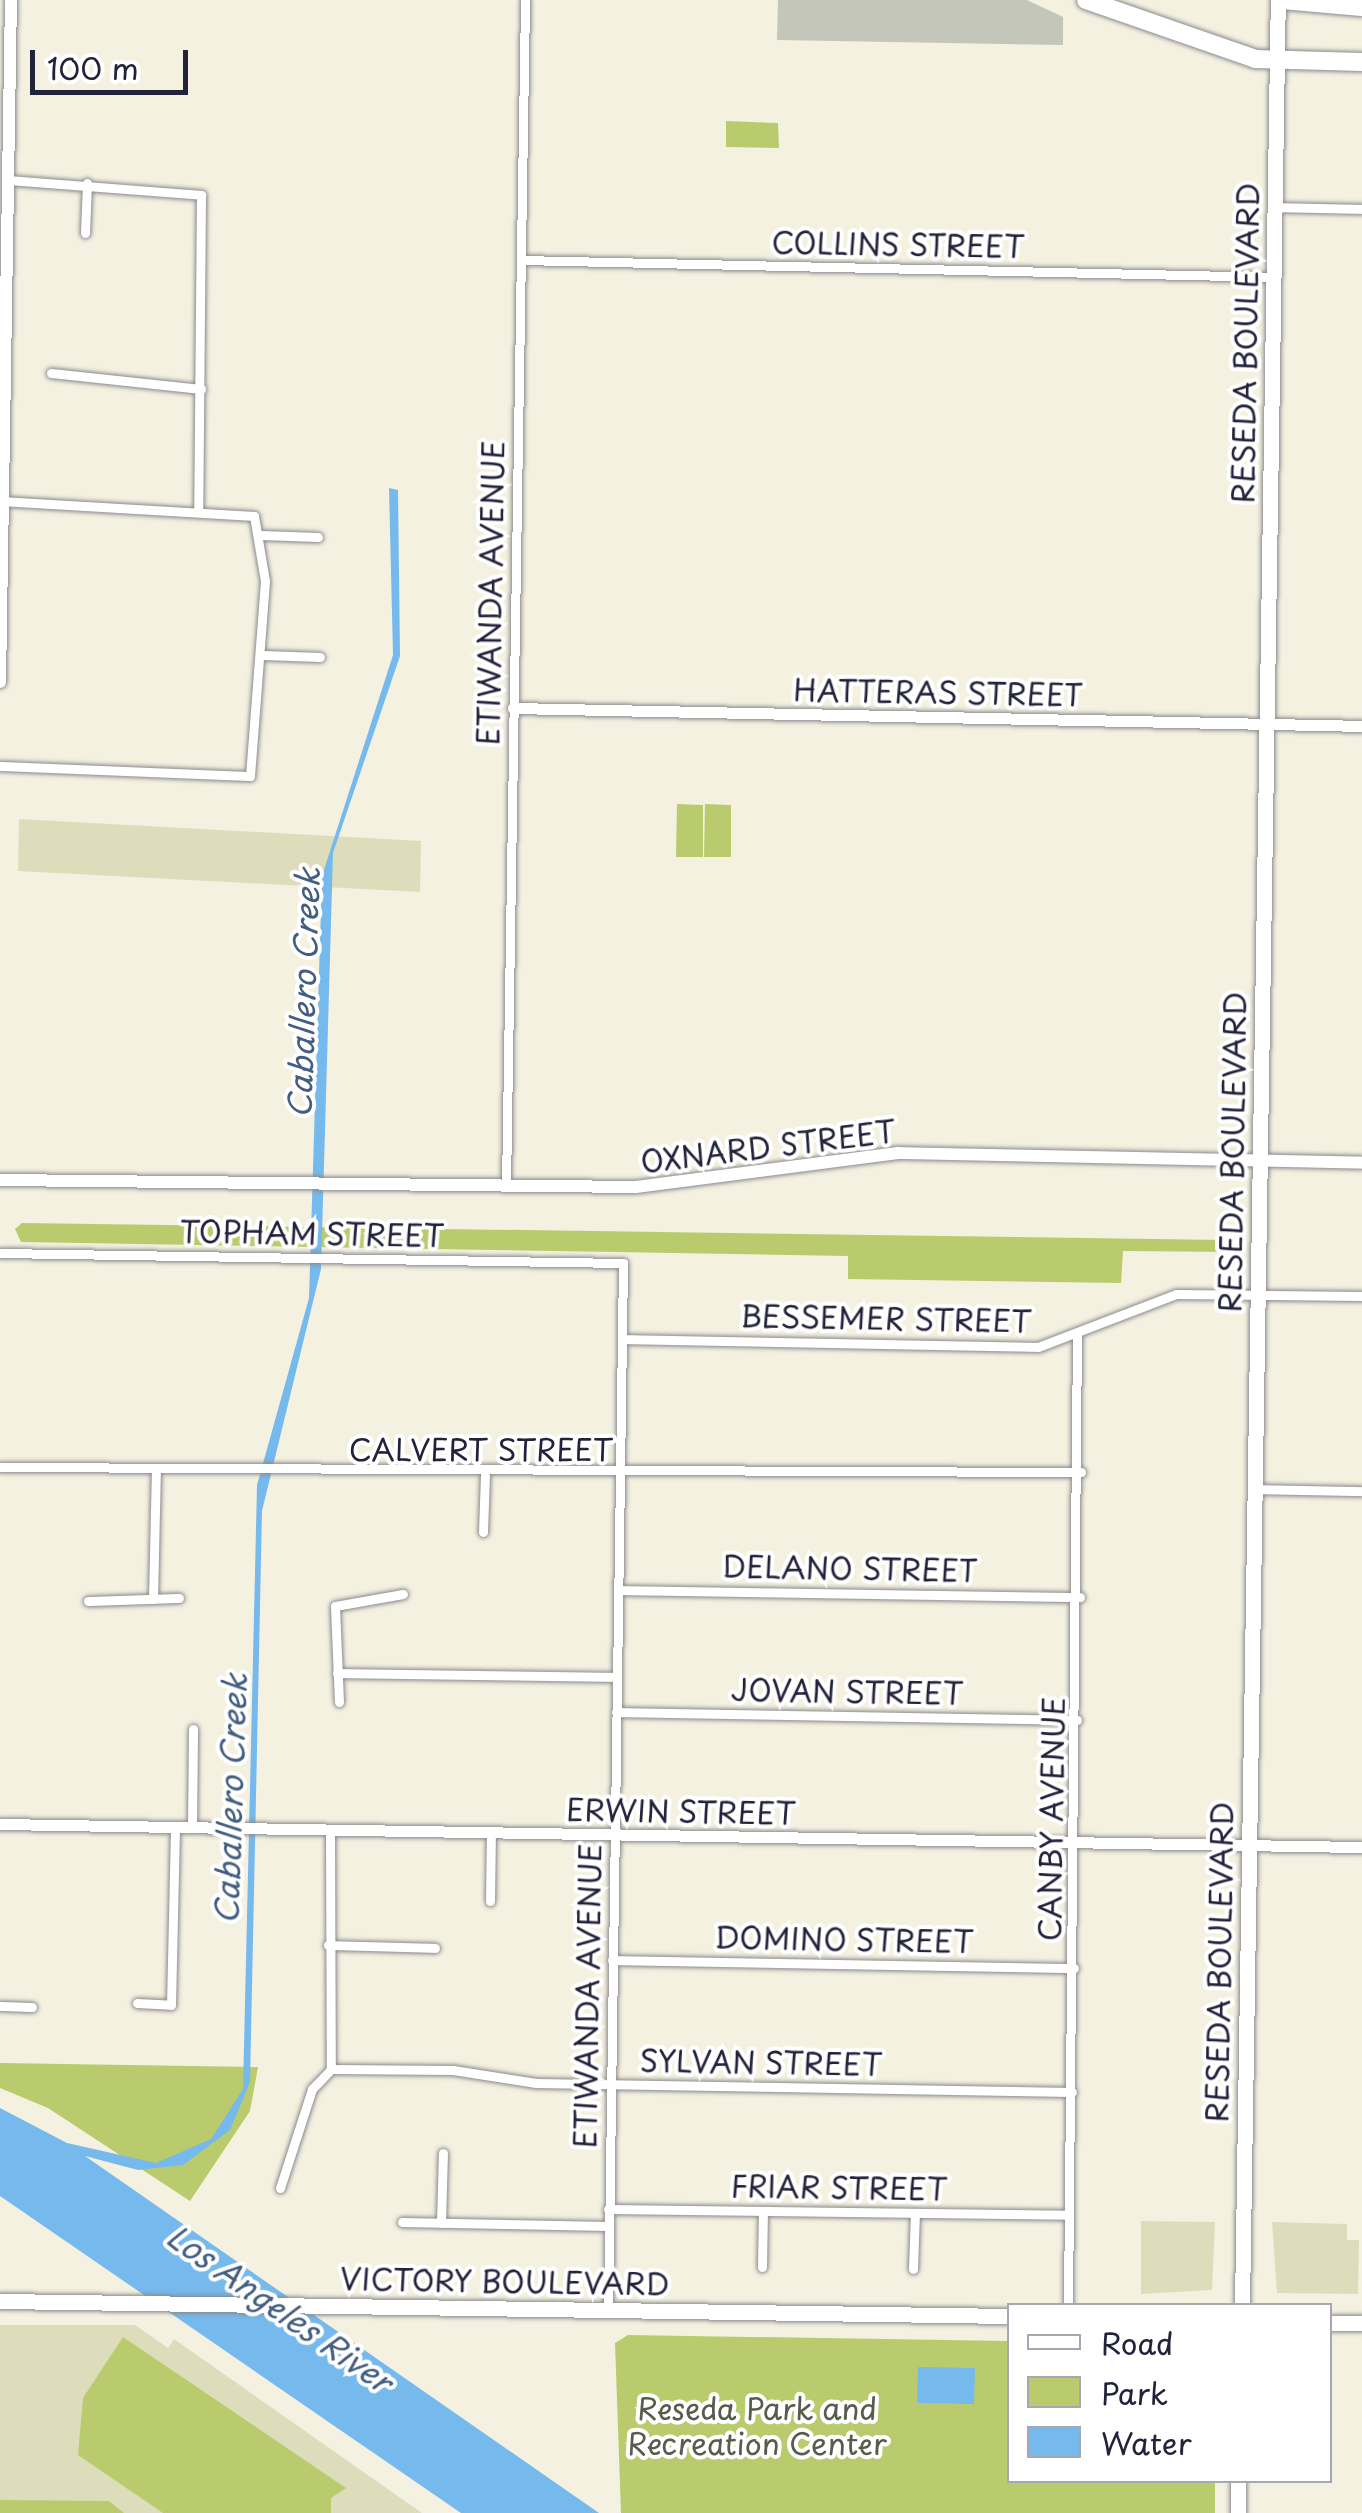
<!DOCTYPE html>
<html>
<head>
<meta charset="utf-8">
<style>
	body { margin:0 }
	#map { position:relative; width:1362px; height:2513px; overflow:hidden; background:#f4f1e1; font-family:"Playpen Sans",sans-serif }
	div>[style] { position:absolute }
	.built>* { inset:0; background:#deddbb }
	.industrial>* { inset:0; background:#c3c6b9 }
	.green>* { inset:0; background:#bacb6e }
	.water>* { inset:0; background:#76b9ec }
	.roads { filter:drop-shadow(0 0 2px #8b8a8e) drop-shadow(0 0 2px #8b8a8e) }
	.minor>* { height:9px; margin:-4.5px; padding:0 4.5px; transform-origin:4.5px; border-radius:4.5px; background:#fff }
	.tertiary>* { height:11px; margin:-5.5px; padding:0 5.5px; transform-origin:5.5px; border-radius:5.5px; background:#fff }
	.secondary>* { height:12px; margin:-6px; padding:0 6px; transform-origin:6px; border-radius:6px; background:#fff }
	.primary>* { height:15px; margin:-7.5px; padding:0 7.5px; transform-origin:7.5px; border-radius:7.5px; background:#fff }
	.motorway>* { height:18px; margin:-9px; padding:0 9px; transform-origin:9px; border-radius:9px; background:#fff }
	span { translate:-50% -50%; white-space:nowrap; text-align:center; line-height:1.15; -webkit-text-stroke:8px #fff; paint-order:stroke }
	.street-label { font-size:30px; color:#22223b }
	.park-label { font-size:30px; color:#575d4d }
	.water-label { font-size:32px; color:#445e82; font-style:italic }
	.legend { position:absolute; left:1007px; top:2303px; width:325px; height:180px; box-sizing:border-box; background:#fff; border:2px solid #a7a7b1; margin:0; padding:12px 18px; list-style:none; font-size:30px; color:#22223b }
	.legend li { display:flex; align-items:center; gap:20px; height:50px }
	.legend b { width:50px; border:2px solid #a7a7b1 }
	.scale { position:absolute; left:30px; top:50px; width:158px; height:45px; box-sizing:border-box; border:5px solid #22223b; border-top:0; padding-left:12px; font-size:30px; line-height:35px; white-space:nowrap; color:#22223b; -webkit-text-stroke:8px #fff; paint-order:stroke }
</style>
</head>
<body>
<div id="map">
	<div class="built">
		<div style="clip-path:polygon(19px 819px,421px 841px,420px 892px,18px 871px)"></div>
		<div style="clip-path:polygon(1141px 2221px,1215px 2222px,1212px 2290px,1141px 2294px)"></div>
		<div style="clip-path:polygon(1272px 2222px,1347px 2224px,1347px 2240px,1359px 2240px,1358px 2294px,1277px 2293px)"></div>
		<div style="clip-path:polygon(0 2325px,135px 2325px,168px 2348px,174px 2339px,422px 2513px,0 2513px)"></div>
	</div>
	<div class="industrial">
		<div style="clip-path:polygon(778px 0,1027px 0,1063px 17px,1063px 45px,777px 40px)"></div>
	</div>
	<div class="green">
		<div style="clip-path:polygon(726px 121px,778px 123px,779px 148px,726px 147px)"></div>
		<div style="clip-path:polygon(677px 804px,703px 805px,703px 857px,676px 857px)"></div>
		<div style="clip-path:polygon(705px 804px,731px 805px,731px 857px,704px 857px)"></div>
		<div style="clip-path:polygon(22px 1223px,1224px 1240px,1234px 1252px,1123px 1251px,1121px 1283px,848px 1279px,848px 1256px,21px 1242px,15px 1229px)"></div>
		<div style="clip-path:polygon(0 2063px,258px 2067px,250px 2111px,190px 2201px,48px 2108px,0 2088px)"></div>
		<div style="clip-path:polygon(628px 2335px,1009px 2341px,1009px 2480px,1215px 2481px,1215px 2513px,621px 2513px,615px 2343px)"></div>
		<div style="clip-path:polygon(123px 2337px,346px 2488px,331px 2498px,331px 2513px,163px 2513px,78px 2455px,83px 2398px)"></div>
		<div style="clip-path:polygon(0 2500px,109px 2501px,124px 2513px,0 2513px)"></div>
	</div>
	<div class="water">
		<div style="clip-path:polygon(389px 488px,398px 490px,400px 656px,333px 853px,321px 1269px,262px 1511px,250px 2082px,230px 2130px,183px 2165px,138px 2170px,85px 2156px,599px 2513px,461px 2513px,0 2196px,0 2108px,67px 2143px,156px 2163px,211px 2139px,243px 2089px,257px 1485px,309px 1298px,322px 876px,393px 655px)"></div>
		<div style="clip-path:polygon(918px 2367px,975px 2368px,974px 2404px,917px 2403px)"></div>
	</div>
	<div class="roads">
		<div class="minor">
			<div style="left:8px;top:180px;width:194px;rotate:4.4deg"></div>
			<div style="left:201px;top:195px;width:317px;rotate:90.5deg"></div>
			<div style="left:1274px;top:207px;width:88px;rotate:1.3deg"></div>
			<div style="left:85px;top:233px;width:50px;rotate:-87.7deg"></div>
			<div style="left:521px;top:260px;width:753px;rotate:1.29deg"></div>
			<div style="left:51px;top:373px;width:151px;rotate:6.1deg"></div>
			<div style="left:261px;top:535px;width:57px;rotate:2deg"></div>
			<div style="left:263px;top:655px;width:57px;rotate:2deg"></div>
			<div style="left:0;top:766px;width:250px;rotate:2.3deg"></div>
			<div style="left:250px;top:776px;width:196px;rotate:-85.6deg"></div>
			<div style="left:265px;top:581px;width:66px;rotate:-99.6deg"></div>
			<div style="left:254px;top:516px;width:254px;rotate:-176.6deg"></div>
			<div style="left:506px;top:1186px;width:1186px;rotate:-89.08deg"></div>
			<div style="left:0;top:1253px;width:623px;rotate:0.92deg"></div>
			<div style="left:623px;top:1263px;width:1047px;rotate:90.82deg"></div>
			<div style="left:623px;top:1339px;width:415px;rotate:1.1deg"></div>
			<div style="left:1038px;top:1347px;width:148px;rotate:-21deg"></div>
			<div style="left:1176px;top:1294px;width:186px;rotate:0.6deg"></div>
			<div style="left:0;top:1467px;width:1081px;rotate:0.27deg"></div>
			<div style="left:1254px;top:1489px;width:108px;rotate:1.1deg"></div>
			<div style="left:483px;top:1532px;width:57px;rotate:-88deg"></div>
			<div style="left:619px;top:1590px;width:461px;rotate:0.9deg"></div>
			<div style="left:153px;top:1599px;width:130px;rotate:-88.7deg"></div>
			<div style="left:88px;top:1601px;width:91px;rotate:-1.9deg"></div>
			<div style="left:337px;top:1673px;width:280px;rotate:0.8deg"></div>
			<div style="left:339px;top:1702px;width:96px;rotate:-92.4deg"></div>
			<div style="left:335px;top:1606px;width:69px;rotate:-10deg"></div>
			<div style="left:616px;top:1712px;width:461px;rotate:1deg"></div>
			<div style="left:192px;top:1828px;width:99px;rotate:-89.4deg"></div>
			<div style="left:330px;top:1830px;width:239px;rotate:89.8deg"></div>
			<div style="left:490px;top:1901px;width:68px;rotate:-89.2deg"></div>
			<div style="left:328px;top:1945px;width:107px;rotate:1.6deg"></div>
			<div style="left:612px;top:1960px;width:462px;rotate:1deg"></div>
			<div style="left:137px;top:2003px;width:34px;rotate:3deg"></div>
			<div style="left:171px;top:2005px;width:177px;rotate:-88.7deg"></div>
			<div style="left:0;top:2006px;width:32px;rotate:2deg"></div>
			<div style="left:331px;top:2069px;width:122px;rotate:0.5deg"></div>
			<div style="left:453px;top:2070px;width:84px;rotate:8.9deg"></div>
			<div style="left:536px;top:2083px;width:536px;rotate:0.96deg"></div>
			<div style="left:280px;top:2188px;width:104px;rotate:-72.1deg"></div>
			<div style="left:312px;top:2089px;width:28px;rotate:-46deg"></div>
			<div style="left:608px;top:2209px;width:461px;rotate:0.7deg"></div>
			<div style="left:402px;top:2222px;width:206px;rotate:1.1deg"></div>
			<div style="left:441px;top:2223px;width:70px;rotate:-88.4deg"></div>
			<div style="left:762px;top:2267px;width:56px;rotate:-89deg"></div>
			<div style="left:913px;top:2269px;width:56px;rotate:-88deg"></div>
			<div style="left:1068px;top:2306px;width:971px;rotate:-89.47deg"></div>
		</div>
		<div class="tertiary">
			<div style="left:513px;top:708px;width:849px;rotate:1.21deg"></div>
			<div style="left:0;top:1824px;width:1362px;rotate:0.97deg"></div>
		</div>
		<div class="secondary">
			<div style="left:0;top:682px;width:682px;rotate:-89.08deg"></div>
			<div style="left:0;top:1180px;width:636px;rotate:0.63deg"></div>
			<div style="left:636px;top:1187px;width:264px;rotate:-7.4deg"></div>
			<div style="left:898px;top:1153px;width:464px;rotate:1.2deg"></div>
		</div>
		<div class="primary">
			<div style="left:0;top:2301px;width:1009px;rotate:0.85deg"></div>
			<div style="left:1242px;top:2306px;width:2306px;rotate:-89.11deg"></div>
			<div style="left:1330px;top:2323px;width:32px"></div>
			<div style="left:1238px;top:2513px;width:33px;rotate:-90deg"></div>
		</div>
		<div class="motorway">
			<div style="left:1086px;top:0;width:179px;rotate:19.2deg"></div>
			<div style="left:1255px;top:59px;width:107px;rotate:1.6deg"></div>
			<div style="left:1282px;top:0;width:80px;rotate:5deg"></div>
		</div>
	</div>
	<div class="street-label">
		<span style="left:898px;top:244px;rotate:1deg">COLLINS STREET</span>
		<span style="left:1245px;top:343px;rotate:-89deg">RESEDA BOULEVARD</span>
		<span style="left:490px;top:593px;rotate:-89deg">ETIWANDA AVENUE</span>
		<span style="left:938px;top:692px;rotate:1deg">HATTERAS STREET</span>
		<span style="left:768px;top:1146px;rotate:-7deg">OXNARD STREET</span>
		<span style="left:1232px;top:1152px;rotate:-89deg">RESEDA BOULEVARD</span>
		<span style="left:312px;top:1233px;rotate:1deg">TOPHAM STREET</span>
		<span style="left:886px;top:1318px;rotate:1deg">BESSEMER STREET</span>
		<span style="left:481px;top:1449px">CALVERT STREET</span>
		<span style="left:850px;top:1568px;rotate:1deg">DELANO STREET</span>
		<span style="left:847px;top:1691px;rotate:1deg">JOVAN STREET</span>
		<span style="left:681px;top:1811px;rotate:1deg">ERWIN STREET</span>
		<span style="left:1051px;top:1819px;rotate:-89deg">CANBY AVENUE</span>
		<span style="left:844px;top:1939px;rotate:1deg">DOMINO STREET</span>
		<span style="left:1219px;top:1962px;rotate:-89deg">RESEDA BOULEVARD</span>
		<span style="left:587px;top:1996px;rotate:-89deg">ETIWANDA AVENUE</span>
		<span style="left:761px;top:2062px;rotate:1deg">SYLVAN STREET</span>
		<span style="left:839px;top:2187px;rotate:1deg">FRIAR STREET</span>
		<span style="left:505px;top:2281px;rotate:1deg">VICTORY BOULEVARD</span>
	</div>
	<div class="park-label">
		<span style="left:757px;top:2425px">Reseda Park and<br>Recreation Center</span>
	</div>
	<div class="water-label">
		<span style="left:303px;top:993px;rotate:-88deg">Caballero Creek</span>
		<span style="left:230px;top:1799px;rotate:-88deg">Caballero Creek</span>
		<span style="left:280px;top:2308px;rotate:35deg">Los Angeles River</span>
	</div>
	<ul class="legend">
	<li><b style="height:12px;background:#fff"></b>Road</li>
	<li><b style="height:28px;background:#bacb6e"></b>Park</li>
	<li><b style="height:28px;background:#76b9ec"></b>Water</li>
	</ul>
	<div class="scale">100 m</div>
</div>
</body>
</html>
